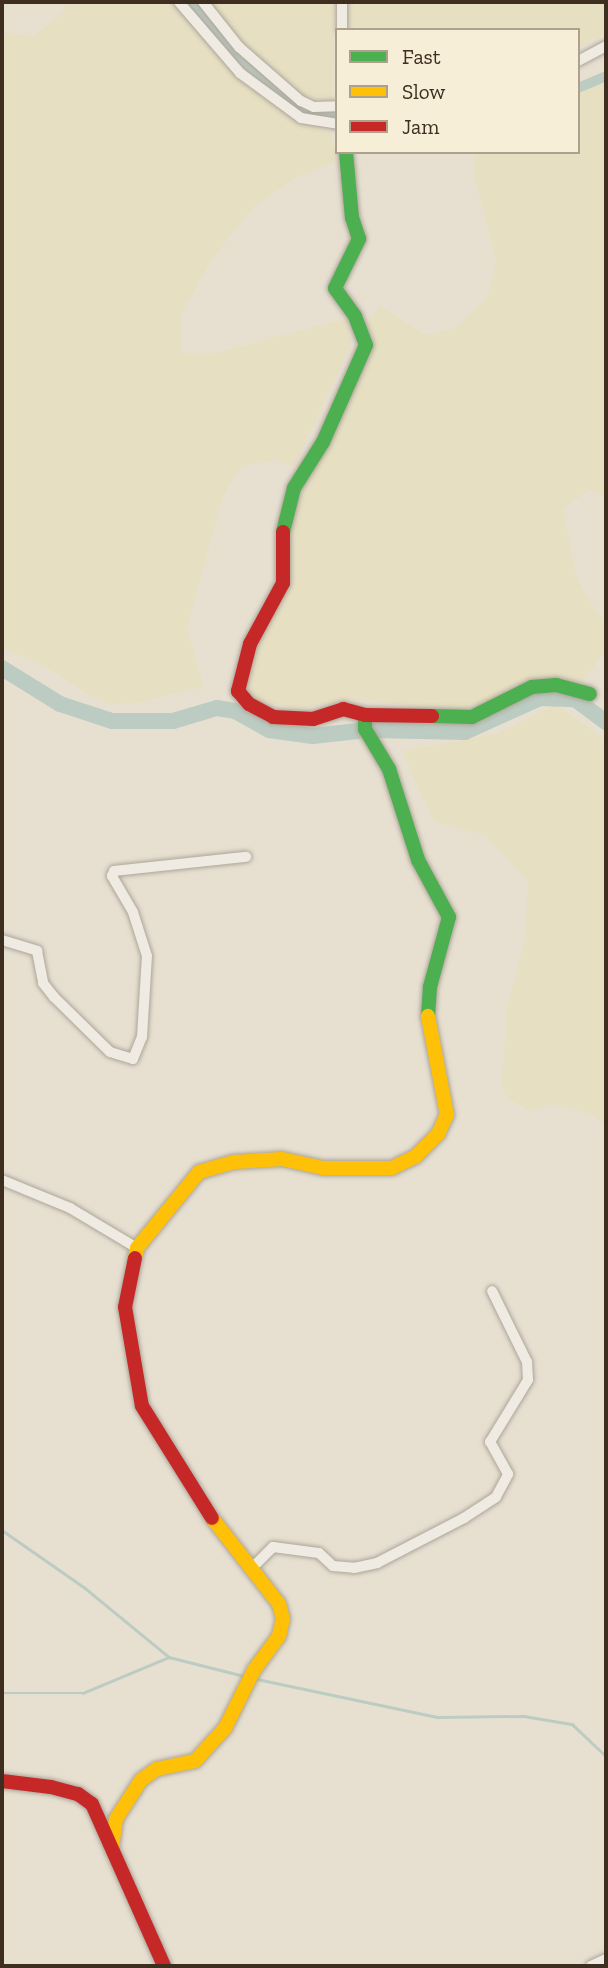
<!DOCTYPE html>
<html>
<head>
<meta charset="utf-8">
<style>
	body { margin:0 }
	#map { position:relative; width:608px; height:1968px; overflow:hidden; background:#e7e0d1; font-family:"Zilla Slab",serif }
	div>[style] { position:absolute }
	.farmland>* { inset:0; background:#e6dfc2 }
	.stream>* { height:2.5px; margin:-1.25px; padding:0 1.25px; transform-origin:1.25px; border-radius:1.25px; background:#bcccc2 }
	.canal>* { height:10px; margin:-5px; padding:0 5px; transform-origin:5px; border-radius:5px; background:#bcccc2 }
	.river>* { height:16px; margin:-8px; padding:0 8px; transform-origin:8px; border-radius:8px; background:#bcccc2 }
	.roads { filter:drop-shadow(0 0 2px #ada599) drop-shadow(0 0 2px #ada599) }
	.street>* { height:10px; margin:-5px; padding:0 5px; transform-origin:5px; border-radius:5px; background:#efebe3 }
	.fast>* { height:14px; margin:-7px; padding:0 7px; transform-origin:7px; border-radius:7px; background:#4caf50 }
	.slow>* { height:14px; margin:-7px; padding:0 7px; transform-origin:7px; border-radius:7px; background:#ffc107 }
	.jam>* { height:14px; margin:-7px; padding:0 7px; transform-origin:7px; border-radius:7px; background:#c62828 }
	span { translate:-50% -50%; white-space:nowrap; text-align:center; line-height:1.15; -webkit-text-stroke:7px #f7eed8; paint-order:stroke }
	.frame { position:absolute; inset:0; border:4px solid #3d2e20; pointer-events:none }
	.legend { position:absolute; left:335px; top:28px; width:245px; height:126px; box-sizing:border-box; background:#f7eed8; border:2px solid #ada18e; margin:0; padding:9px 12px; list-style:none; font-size:21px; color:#3d2e20 }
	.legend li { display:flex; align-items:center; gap:14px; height:35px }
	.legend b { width:35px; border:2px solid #ada18e }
</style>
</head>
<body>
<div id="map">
	<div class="farmland">
		<div style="clip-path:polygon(65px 2px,176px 2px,253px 88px,292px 118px,331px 133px,337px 161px,297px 177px,252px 208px,210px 262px,181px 315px,182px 353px,216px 353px,347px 318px,351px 345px,294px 467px,276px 460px,242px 466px,223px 496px,187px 628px,204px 687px,136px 703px,111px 704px,92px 697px,49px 669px,2px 648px,2px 32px,34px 36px,63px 12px)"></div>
		<div style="clip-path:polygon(211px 2px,334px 2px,333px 103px,295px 93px,227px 26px)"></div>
		<div style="clip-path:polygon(348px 2px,606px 2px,606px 33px,578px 47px,578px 30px,347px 30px)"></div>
		<div style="clip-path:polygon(606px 74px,606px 498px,590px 490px,563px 508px,577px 579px,606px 626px,606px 650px,582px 683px,526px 679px,478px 707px,448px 710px,352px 699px,298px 709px,258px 700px,241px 689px,289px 571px,291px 522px,300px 489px,368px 360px,374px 341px,367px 324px,379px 305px,425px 335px,455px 328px,487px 298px,496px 260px,473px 172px,477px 152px,578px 152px,578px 86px)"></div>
		<div style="clip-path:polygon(556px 705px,606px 740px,606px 1125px,590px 1114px,551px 1104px,531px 1112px,506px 1097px,502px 1084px,507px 1007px,525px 938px,528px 882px,485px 835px,434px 822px,402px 751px,495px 734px)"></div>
	</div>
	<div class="stream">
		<div style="left:2px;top:1530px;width:101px;rotate:34.9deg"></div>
		<div style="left:85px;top:1588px;width:109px;rotate:39.4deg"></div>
		<div style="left:169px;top:1657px;width:77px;rotate:14.2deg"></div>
		<div style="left:257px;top:1679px;width:185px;rotate:11.9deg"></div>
		<div style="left:438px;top:1717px;width:86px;rotate:-0.7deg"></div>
		<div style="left:524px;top:1716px;width:49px;rotate:9.5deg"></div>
		<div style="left:572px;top:1724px;width:47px;rotate:43.3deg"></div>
		<div style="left:2px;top:1693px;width:81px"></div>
		<div style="left:83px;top:1693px;width:93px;rotate:-22.7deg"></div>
	</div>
	<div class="canal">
		<div style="left:192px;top:2px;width:70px;rotate:49.7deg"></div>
		<div style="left:237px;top:55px;width:63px;rotate:41.8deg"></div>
		<div style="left:284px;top:97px;width:19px;rotate:35deg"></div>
		<div style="left:300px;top:108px;width:38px;rotate:14deg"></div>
		<div style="left:578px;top:88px;width:30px;rotate:-23deg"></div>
	</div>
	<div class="river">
		<div style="left:2px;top:668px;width:68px;rotate:31.8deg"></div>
		<div style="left:60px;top:704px;width:55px;rotate:18.1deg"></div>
		<div style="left:112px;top:721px;width:61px"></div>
		<div style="left:173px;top:721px;width:46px;rotate:-16.5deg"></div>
		<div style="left:217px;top:708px;width:18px;rotate:9deg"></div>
		<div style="left:235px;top:711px;width:39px;rotate:29deg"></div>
		<div style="left:269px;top:730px;width:44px;rotate:7.8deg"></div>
		<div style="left:313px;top:736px;width:45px;rotate:-6.3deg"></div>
		<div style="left:374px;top:730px;width:91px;rotate:1.3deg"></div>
		<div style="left:465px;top:732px;width:82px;rotate:-24.4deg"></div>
		<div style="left:540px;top:698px;width:35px;rotate:2deg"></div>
		<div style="left:575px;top:699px;width:39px;rotate:37deg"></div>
	</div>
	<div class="roads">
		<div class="street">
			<div style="left:179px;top:2px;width:94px;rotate:49.3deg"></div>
			<div style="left:240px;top:73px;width:76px;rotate:36.4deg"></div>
			<div style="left:301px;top:118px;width:36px;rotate:9deg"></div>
			<div style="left:203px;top:2px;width:58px;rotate:51.3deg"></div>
			<div style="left:239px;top:47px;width:82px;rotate:41.1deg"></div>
			<div style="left:301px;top:101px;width:14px;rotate:25deg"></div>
			<div style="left:314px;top:107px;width:23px;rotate:-2deg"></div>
			<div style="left:342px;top:30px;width:28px;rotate:-90deg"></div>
			<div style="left:578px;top:61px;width:32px;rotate:-28deg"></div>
			<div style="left:2px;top:940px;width:37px;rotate:17deg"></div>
			<div style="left:37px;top:951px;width:33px;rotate:79deg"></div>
			<div style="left:43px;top:983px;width:18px;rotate:52deg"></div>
			<div style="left:54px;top:997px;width:78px;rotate:44.5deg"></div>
			<div style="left:110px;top:1052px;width:24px;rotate:17deg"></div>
			<div style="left:133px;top:1059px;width:24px;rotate:-68deg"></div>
			<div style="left:142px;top:1037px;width:81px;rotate:-86.5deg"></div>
			<div style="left:147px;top:956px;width:46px;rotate:-107.7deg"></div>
			<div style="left:133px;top:912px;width:42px;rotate:-120.3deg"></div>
			<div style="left:112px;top:876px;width:5px;rotate:-68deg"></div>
			<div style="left:114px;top:871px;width:133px;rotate:-6.1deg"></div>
			<div style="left:2px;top:1180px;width:74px;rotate:22.4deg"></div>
			<div style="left:70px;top:1208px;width:78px;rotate:30.8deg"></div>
			<div style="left:254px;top:1566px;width:27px;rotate:-45deg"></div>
			<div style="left:273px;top:1547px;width:46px;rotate:7.4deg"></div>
			<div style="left:319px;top:1553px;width:19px;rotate:43deg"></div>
			<div style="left:333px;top:1566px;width:21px;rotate:5deg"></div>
			<div style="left:354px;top:1568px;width:24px;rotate:-12deg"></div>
			<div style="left:377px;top:1563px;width:98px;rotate:-27.3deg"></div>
			<div style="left:464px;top:1518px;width:38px;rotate:-33deg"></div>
			<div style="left:496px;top:1497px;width:26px;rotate:-62deg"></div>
			<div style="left:508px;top:1474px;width:37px;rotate:-119deg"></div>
			<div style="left:490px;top:1442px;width:73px;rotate:-58.5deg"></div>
			<div style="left:528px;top:1380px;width:18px;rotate:-93deg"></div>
			<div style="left:527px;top:1362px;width:79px;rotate:-116.2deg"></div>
			<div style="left:591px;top:1966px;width:17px;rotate:-25deg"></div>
		</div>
		<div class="fast">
			<div style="left:283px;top:532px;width:45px;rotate:-76deg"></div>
			<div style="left:294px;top:488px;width:54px;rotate:-57.8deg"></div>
			<div style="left:323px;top:442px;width:106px;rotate:-66.1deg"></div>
			<div style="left:366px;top:345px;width:31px;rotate:-111deg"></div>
			<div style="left:355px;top:316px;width:34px;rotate:-126deg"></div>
			<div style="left:335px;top:288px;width:55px;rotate:-63.9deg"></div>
			<div style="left:359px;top:239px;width:22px;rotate:-108deg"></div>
			<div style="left:352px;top:218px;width:66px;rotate:-95.2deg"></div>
			<div style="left:365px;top:715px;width:14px;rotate:90deg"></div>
			<div style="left:365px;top:729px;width:47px;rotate:59deg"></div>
			<div style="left:389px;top:769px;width:96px;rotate:72.3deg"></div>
			<div style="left:418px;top:860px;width:65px;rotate:61.5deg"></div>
			<div style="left:449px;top:917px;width:73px;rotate:105.2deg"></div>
			<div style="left:430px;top:987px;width:29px;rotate:94deg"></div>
			<div style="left:432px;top:716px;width:40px;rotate:1.4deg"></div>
			<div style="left:472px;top:717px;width:67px;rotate:-26.6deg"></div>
			<div style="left:532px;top:687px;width:24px;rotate:-5deg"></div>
			<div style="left:556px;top:685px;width:35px;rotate:15deg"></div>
		</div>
		<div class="slow">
			<div style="left:135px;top:1258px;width:10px;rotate:-79deg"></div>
			<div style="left:137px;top:1248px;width:98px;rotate:-50.8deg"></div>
			<div style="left:199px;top:1172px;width:37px;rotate:-16deg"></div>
			<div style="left:235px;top:1162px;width:47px;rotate:-3.7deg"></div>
			<div style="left:282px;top:1159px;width:42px;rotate:12.4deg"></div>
			<div style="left:323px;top:1168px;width:69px"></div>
			<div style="left:392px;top:1168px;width:25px;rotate:-26deg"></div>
			<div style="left:415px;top:1157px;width:33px;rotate:-45deg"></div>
			<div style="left:438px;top:1134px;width:21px;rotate:-65deg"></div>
			<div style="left:447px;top:1115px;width:101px;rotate:-100.9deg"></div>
			<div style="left:112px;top:1847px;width:28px;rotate:-82deg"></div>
			<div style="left:116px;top:1819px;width:46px;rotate:-57.3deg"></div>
			<div style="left:141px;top:1780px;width:19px;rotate:-35deg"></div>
			<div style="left:157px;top:1769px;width:39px;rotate:-12deg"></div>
			<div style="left:195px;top:1761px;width:45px;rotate:-47.7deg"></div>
			<div style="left:225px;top:1728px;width:65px;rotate:-63.4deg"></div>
			<div style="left:254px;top:1670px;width:42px;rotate:-53.7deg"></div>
			<div style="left:279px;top:1636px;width:17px;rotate:-77deg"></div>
			<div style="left:283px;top:1619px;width:16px;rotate:-105deg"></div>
			<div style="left:279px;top:1604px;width:109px;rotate:-127.9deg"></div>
		</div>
		<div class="jam">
			<div style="left:283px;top:532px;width:51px;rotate:90deg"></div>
			<div style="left:283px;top:583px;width:69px;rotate:118.4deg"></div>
			<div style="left:250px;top:644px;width:49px;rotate:104.3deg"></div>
			<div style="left:238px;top:691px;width:17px;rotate:50deg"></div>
			<div style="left:249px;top:704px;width:27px;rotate:28deg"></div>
			<div style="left:273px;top:717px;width:40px;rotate:2.9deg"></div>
			<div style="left:313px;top:719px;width:32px;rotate:-18deg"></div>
			<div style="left:343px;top:709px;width:23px;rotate:15deg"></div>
			<div style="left:365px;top:715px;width:67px;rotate:0.9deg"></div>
			<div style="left:135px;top:1258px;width:50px;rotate:101.5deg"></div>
			<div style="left:125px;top:1307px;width:100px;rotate:80.3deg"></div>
			<div style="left:142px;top:1406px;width:132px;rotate:58deg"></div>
			<div style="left:2px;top:1781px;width:49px;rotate:7deg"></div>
			<div style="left:51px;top:1787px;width:28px;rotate:15deg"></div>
			<div style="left:78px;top:1794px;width:17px;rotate:36deg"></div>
			<div style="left:92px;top:1804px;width:177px;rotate:66deg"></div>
		</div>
	</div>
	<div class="frame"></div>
	<ul class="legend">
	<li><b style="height:9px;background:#4caf50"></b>Fast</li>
	<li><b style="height:9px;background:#ffc107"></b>Slow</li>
	<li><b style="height:9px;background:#c62828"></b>Jam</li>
	</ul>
</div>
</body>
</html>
